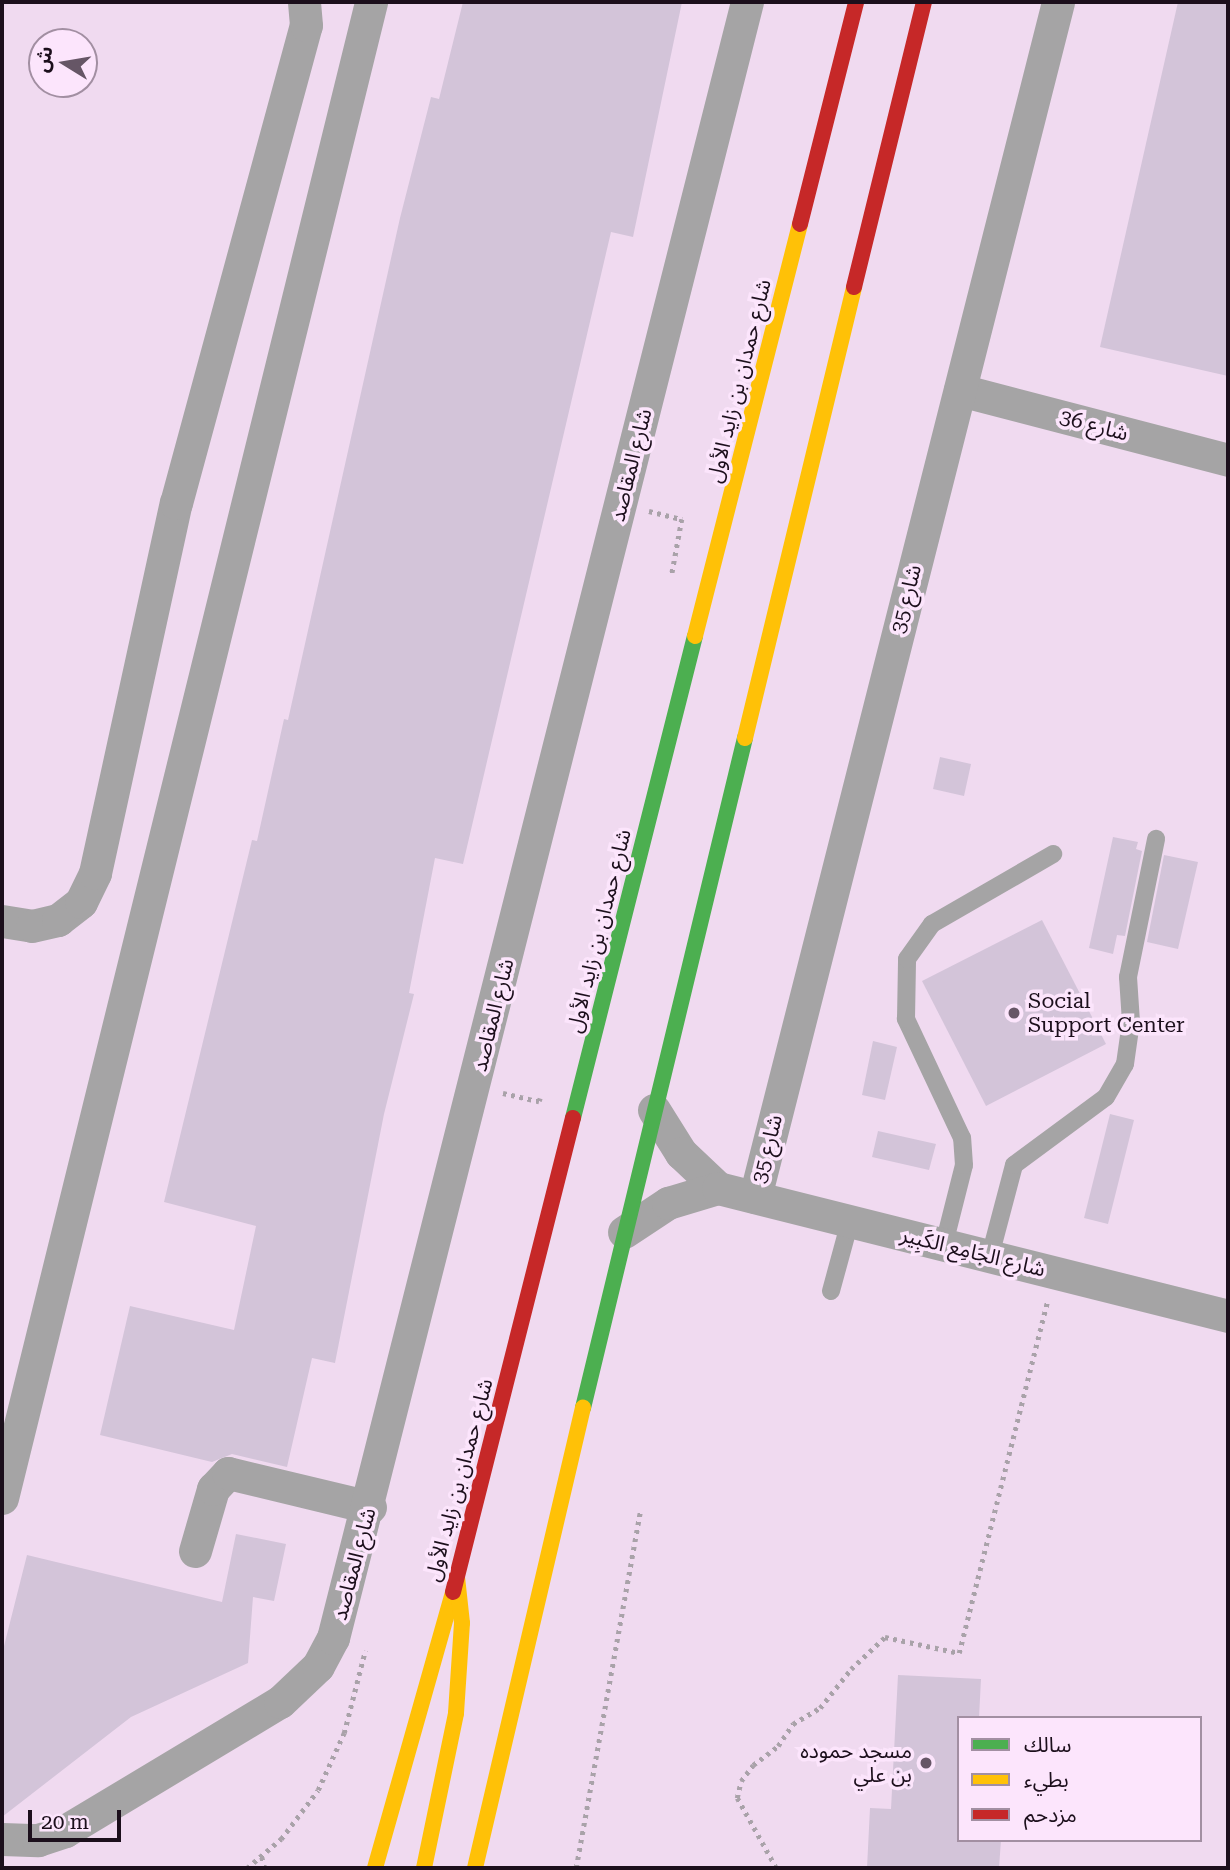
<!DOCTYPE html>
<html>
<head>
<meta charset="utf-8">
<style>
	body { margin:0 }
	#map { position:relative; width:1230px; height:1870px; overflow:hidden; background:#f0daf0; font-family:"Roboto Serif","Noto Sans Arabic",serif }
	div>[style] { position:absolute }
	.building>* { inset:0; background:#d3c4d9 }
	.path>* { height:4.5px; margin-top:-2.25px; transform-origin:0; background:repeating-linear-gradient(90deg,#a9a2a9 0 3.5px,transparent 0 8.5px) }
	.lane>* { height:18px; margin:-9px; padding:0 9px; transform-origin:9px; border-radius:9px; background:#a5a4a5 }
	.street>* { height:33px; margin:-16.5px; padding:0 16.5px; transform-origin:16.5px; border-radius:16.5px; background:#a5a4a5 }
	.fast>* { height:16px; margin:-8px; padding:0 8px; transform-origin:8px; border-radius:8px; background:#4caf50 }
	.slow>* { height:16px; margin:-8px; padding:0 8px; transform-origin:8px; border-radius:8px; background:#ffc107 }
	.jam>* { height:16px; margin:-8px; padding:0 8px; transform-origin:8px; border-radius:8px; background:#c62828 }
	.dots>* { width:19px; height:19px; translate:-50% -50%; box-sizing:border-box; border:4px solid #fce5fc; border-radius:50% }
	span { translate:-50% -50%; white-space:nowrap; text-align:center; line-height:1.15; -webkit-text-stroke:7px #fce5fc; paint-order:stroke }
	.street-label { font-size:21px; color:#1c0f1c }
	.poi-label { font-size:21px; color:#1c0f1c }
	.left { translate:0 -50%; text-align:left }
	.right { translate:-100% -50%; text-align:right }
	.frame { position:absolute; inset:0; border:4px solid #1c0f1c; pointer-events:none }
	.legend { position:absolute; left:957px; top:1716px; width:245px; height:126px; box-sizing:border-box; background:#fce5fc; border:2px solid #a28fa2; margin:0; padding:9px 12px; list-style:none; font-size:21px; color:#1c0f1c }
	.legend li { display:flex; align-items:center; gap:14px; height:35px }
	.legend b { width:35px; border:2px solid #a28fa2 }
	.north { position:absolute; left:28px; top:28px; width:70px; height:70px; box-sizing:border-box; background:#fce5fc; border:2px solid #a28fa2; border-radius:50%; rotate:281deg; font-size:19px; font-weight:700; line-height:28px; text-align:center; color:#1c0f1c }
	.north::after { content:''; display:block; margin:auto; width:24px; height:32px; background:#665666; clip-path:polygon(50% 0,100% 100%,50% 72%,0 100%) }
	.scale { position:absolute; left:28px; top:1810px; width:93px; height:32px; box-sizing:border-box; border:4px solid #1c0f1c; border-top:0; padding-left:9px; font-size:21px; line-height:24px; white-space:nowrap; color:#1c0f1c; -webkit-text-stroke:5px #fce5fc; paint-order:stroke }
</style>
</head>
<body>
<div id="map">
	<div class="building">
		<div style="clip-path:polygon(463px 2px,682px 2px,633px 237px,611px 232px,463px 864px,435px 858px,409px 993px,414px 994px,384px 1114px,335px 1363px,312px 1358px,287px 1467px,232px 1454px,212px 1462px,100px 1435px,130px 1306px,234px 1330px,256px 1226px,164px 1202px,252px 840px,257px 841px,284px 719px,288px 720px,400px 218px,431px 97px,439px 99px)"></div>
		<div style="clip-path:polygon(1178px 2px,1228px 2px,1228px 376px,1100px 347px)"></div>
		<div style="clip-path:polygon(940px 757px,971px 764px,964px 796px,933px 789px)"></div>
		<div style="clip-path:polygon(1113px 837px,1138px 842px,1136px 849px,1142px 851px,1125px 936px,1117px 935px,1113px 954px,1089px 948px)"></div>
		<div style="clip-path:polygon(1164px 855px,1198px 862px,1178px 949px,1147px 942px)"></div>
		<div style="clip-path:polygon(1042px 920px,1106px 1044px,986px 1106px,922px 981px)"></div>
		<div style="clip-path:polygon(873px 1041px,897px 1047px,885px 1100px,862px 1095px)"></div>
		<div style="clip-path:polygon(1110px 1114px,1134px 1120px,1108px 1224px,1084px 1218px)"></div>
		<div style="clip-path:polygon(878px 1131px,936px 1144px,929px 1170px,872px 1157px)"></div>
		<div style="clip-path:polygon(236px 1534px,286px 1544px,274px 1601px,253px 1597px,248px 1663px,131px 1717px,2px 1817px,2px 1654px,27px 1555px,222px 1602px)"></div>
		<div style="clip-path:polygon(898px 1675px,981px 1679px,979px 1718px,959px 1718px,959px 1840px,1001px 1840px,999px 1868px,867px 1868px,870px 1808px,891px 1809px)"></div>
	</div>
	<div class="path">
		<div style="left:649px;top:511px;width:34px;rotate:14deg"></div>
		<div style="left:682px;top:519px;width:56px;rotate:100.3deg"></div>
		<div style="left:503px;top:1093px;width:37px;rotate:13deg"></div>
		<div style="left:539px;top:1101px;width:3px;rotate:-72deg"></div>
		<div style="left:262px;top:1857px;width:11px;rotate:75deg"></div>
		<div style="left:247px;top:1868px;width:45px;rotate:-40.5deg"></div>
		<div style="left:281px;top:1839px;width:61px;rotate:-52.9deg"></div>
		<div style="left:318px;top:1790px;width:63px;rotate:-65.5deg"></div>
		<div style="left:344px;top:1733px;width:85px;rotate:-75.6deg"></div>
		<div style="left:576px;top:1868px;width:361px;rotate:-79.8deg"></div>
		<div style="left:776px;top:1868px;width:80px;rotate:-119.1deg"></div>
		<div style="left:737px;top:1798px;width:17px;rotate:-77deg"></div>
		<div style="left:741px;top:1781px;width:20px;rotate:-53deg"></div>
		<div style="left:753px;top:1765px;width:31px;rotate:-37deg"></div>
		<div style="left:778px;top:1746px;width:27px;rotate:-56deg"></div>
		<div style="left:793px;top:1724px;width:31px;rotate:-31deg"></div>
		<div style="left:820px;top:1708px;width:50px;rotate:-51.5deg"></div>
		<div style="left:851px;top:1669px;width:47px;rotate:-43.3deg"></div>
		<div style="left:885px;top:1637px;width:76px;rotate:12.2deg"></div>
		<div style="left:959px;top:1653px;width:361px;rotate:-75.9deg"></div>
	</div>
	<div class="lane">
		<div style="left:944px;top:1244px;width:81px;rotate:-75.8deg"></div>
		<div style="left:964px;top:1165px;width:27px;rotate:-94deg"></div>
		<div style="left:962px;top:1138px;width:132px;rotate:-115.2deg"></div>
		<div style="left:906px;top:1019px;width:60px;rotate:-89deg"></div>
		<div style="left:907px;top:959px;width:43px;rotate:-54.5deg"></div>
		<div style="left:932px;top:924px;width:140px;rotate:-30deg"></div>
		<div style="left:990px;top:1256px;width:94px;rotate:-75.2deg"></div>
		<div style="left:1014px;top:1165px;width:114px;rotate:-36.5deg"></div>
		<div style="left:1106px;top:1097px;width:38px;rotate:-60deg"></div>
		<div style="left:1125px;top:1064px;width:42px;rotate:-81.9deg"></div>
		<div style="left:1131px;top:1022px;width:45px;rotate:-93.8deg"></div>
		<div style="left:1128px;top:977px;width:141px;rotate:-78.5deg"></div>
		<div style="left:831px;top:1291px;width:73px;rotate:-74.8deg"></div>
	</div>
	<div class="street">
		<div style="left:960px;top:390px;width:277px;rotate:14.6deg"></div>
		<div style="left:2px;top:921px;width:30px;rotate:9deg"></div>
		<div style="left:32px;top:926px;width:27px;rotate:-13deg"></div>
		<div style="left:58px;top:920px;width:29px;rotate:-38deg"></div>
		<div style="left:81px;top:902px;width:32px;rotate:-64deg"></div>
		<div style="left:95px;top:873px;width:379px;rotate:-77.7deg"></div>
		<div style="left:176px;top:503px;width:495px;rotate:-74.8deg"></div>
		<div style="left:306px;top:25px;width:23px;rotate:-95deg"></div>
		<div style="left:654px;top:1110px;width:51px;rotate:57.9deg"></div>
		<div style="left:681px;top:1153px;width:51px;rotate:43.4deg"></div>
		<div style="left:755px;top:1197px;width:1233px;rotate:-75.77deg"></div>
		<div style="left:624px;top:1232px;width:53px;rotate:-33.4deg"></div>
		<div style="left:668px;top:1203px;width:52px;rotate:-16.7deg"></div>
		<div style="left:718px;top:1188px;width:526px;rotate:14.09deg"></div>
		<div style="left:2px;top:1498px;width:1541px;rotate:-76.14deg"></div>
		<div style="left:195px;top:1551px;width:65px;rotate:-73.8deg"></div>
		<div style="left:213px;top:1489px;width:22px;rotate:-47deg"></div>
		<div style="left:228px;top:1473px;width:146px;rotate:13.5deg"></div>
		<div style="left:2px;top:1839px;width:36px;rotate:2deg"></div>
		<div style="left:38px;top:1840px;width:28px;rotate:-18deg"></div>
		<div style="left:65px;top:1831px;width:251px;rotate:-31deg"></div>
		<div style="left:280px;top:1702px;width:52px;rotate:-43.5deg"></div>
		<div style="left:318px;top:1666px;width:32px;rotate:-62deg"></div>
		<div style="left:333px;top:1638px;width:1688px;rotate:-75.8deg"></div>
	</div>
	<div class="fast">
		<div style="left:573px;top:1118px;width:497px;rotate:-75.8deg"></div>
		<div style="left:583px;top:1408px;width:689px;rotate:-76.41deg"></div>
	</div>
	<div class="slow">
		<div style="left:695px;top:636px;width:425px;rotate:-75.7deg"></div>
		<div style="left:745px;top:738px;width:464px;rotate:-76.4deg"></div>
		<div style="left:375px;top:1868px;width:287px;rotate:-74.2deg"></div>
		<div style="left:424px;top:1868px;width:158px;rotate:-78.3deg"></div>
		<div style="left:456px;top:1713px;width:90px;rotate:-86.2deg"></div>
		<div style="left:462px;top:1623px;width:46px;rotate:-96.2deg"></div>
		<div style="left:475px;top:1868px;width:473px;rotate:-76.8deg"></div>
	</div>
	<div class="jam">
		<div style="left:800px;top:224px;width:229px;rotate:-75.8deg"></div>
		<div style="left:854px;top:287px;width:293px;rotate:-76.2deg"></div>
		<div style="left:453px;top:1592px;width:489px;rotate:-75.8deg"></div>
	</div>
	<div class="dots">
		<div style="left:1014px;top:1013px;background:#665666"></div>
		<div style="left:926px;top:1763px;background:#665666"></div>
	</div>
	<div class="street-label">
		<span style="left:739px;top:381px;rotate:-76deg">شارع حمدان بن زايد الأول</span>
		<span style="left:1094px;top:425px;rotate:15deg">شارع 36</span>
		<span style="left:631px;top:465px;rotate:-76deg">شارع المقاصد</span>
		<span style="left:906px;top:599px;rotate:-76deg">شارع 35</span>
		<span style="left:599px;top:931px;rotate:-76deg">شارع حمدان بن زايد الأول</span>
		<span style="left:493px;top:1015px;rotate:-76deg">شارع المقاصد</span>
		<span style="left:767px;top:1149px;rotate:-76deg">شارع 35</span>
		<span style="left:973px;top:1252px;rotate:14deg">شارع الجَامِع الكَبِير</span>
		<span style="left:459px;top:1480px;rotate:-75deg">شارع حمدان بن زايد الأول</span>
		<span style="left:354px;top:1564px;rotate:-75deg">شارع المقاصد</span>
	</div>
	<div class="poi-label">
		<span class="left" style="left:1028px;top:1013px">Social<br>Support Center</span>
		<span class="right" style="left:912px;top:1763px">مسجد حموده<br>بن علي</span>
	</div>
	<div class="frame"></div>
	<ul class="legend">
	<li><b style="height:9px;background:#4caf50"></b>سالك</li>
	<li><b style="height:9px;background:#ffc107"></b>بطيء</li>
	<li><b style="height:9px;background:#c62828"></b>مزدحم</li>
	</ul>
	<div class="north">ش</div>
	<div class="scale">20 m</div>
</div>
</body>
</html>
